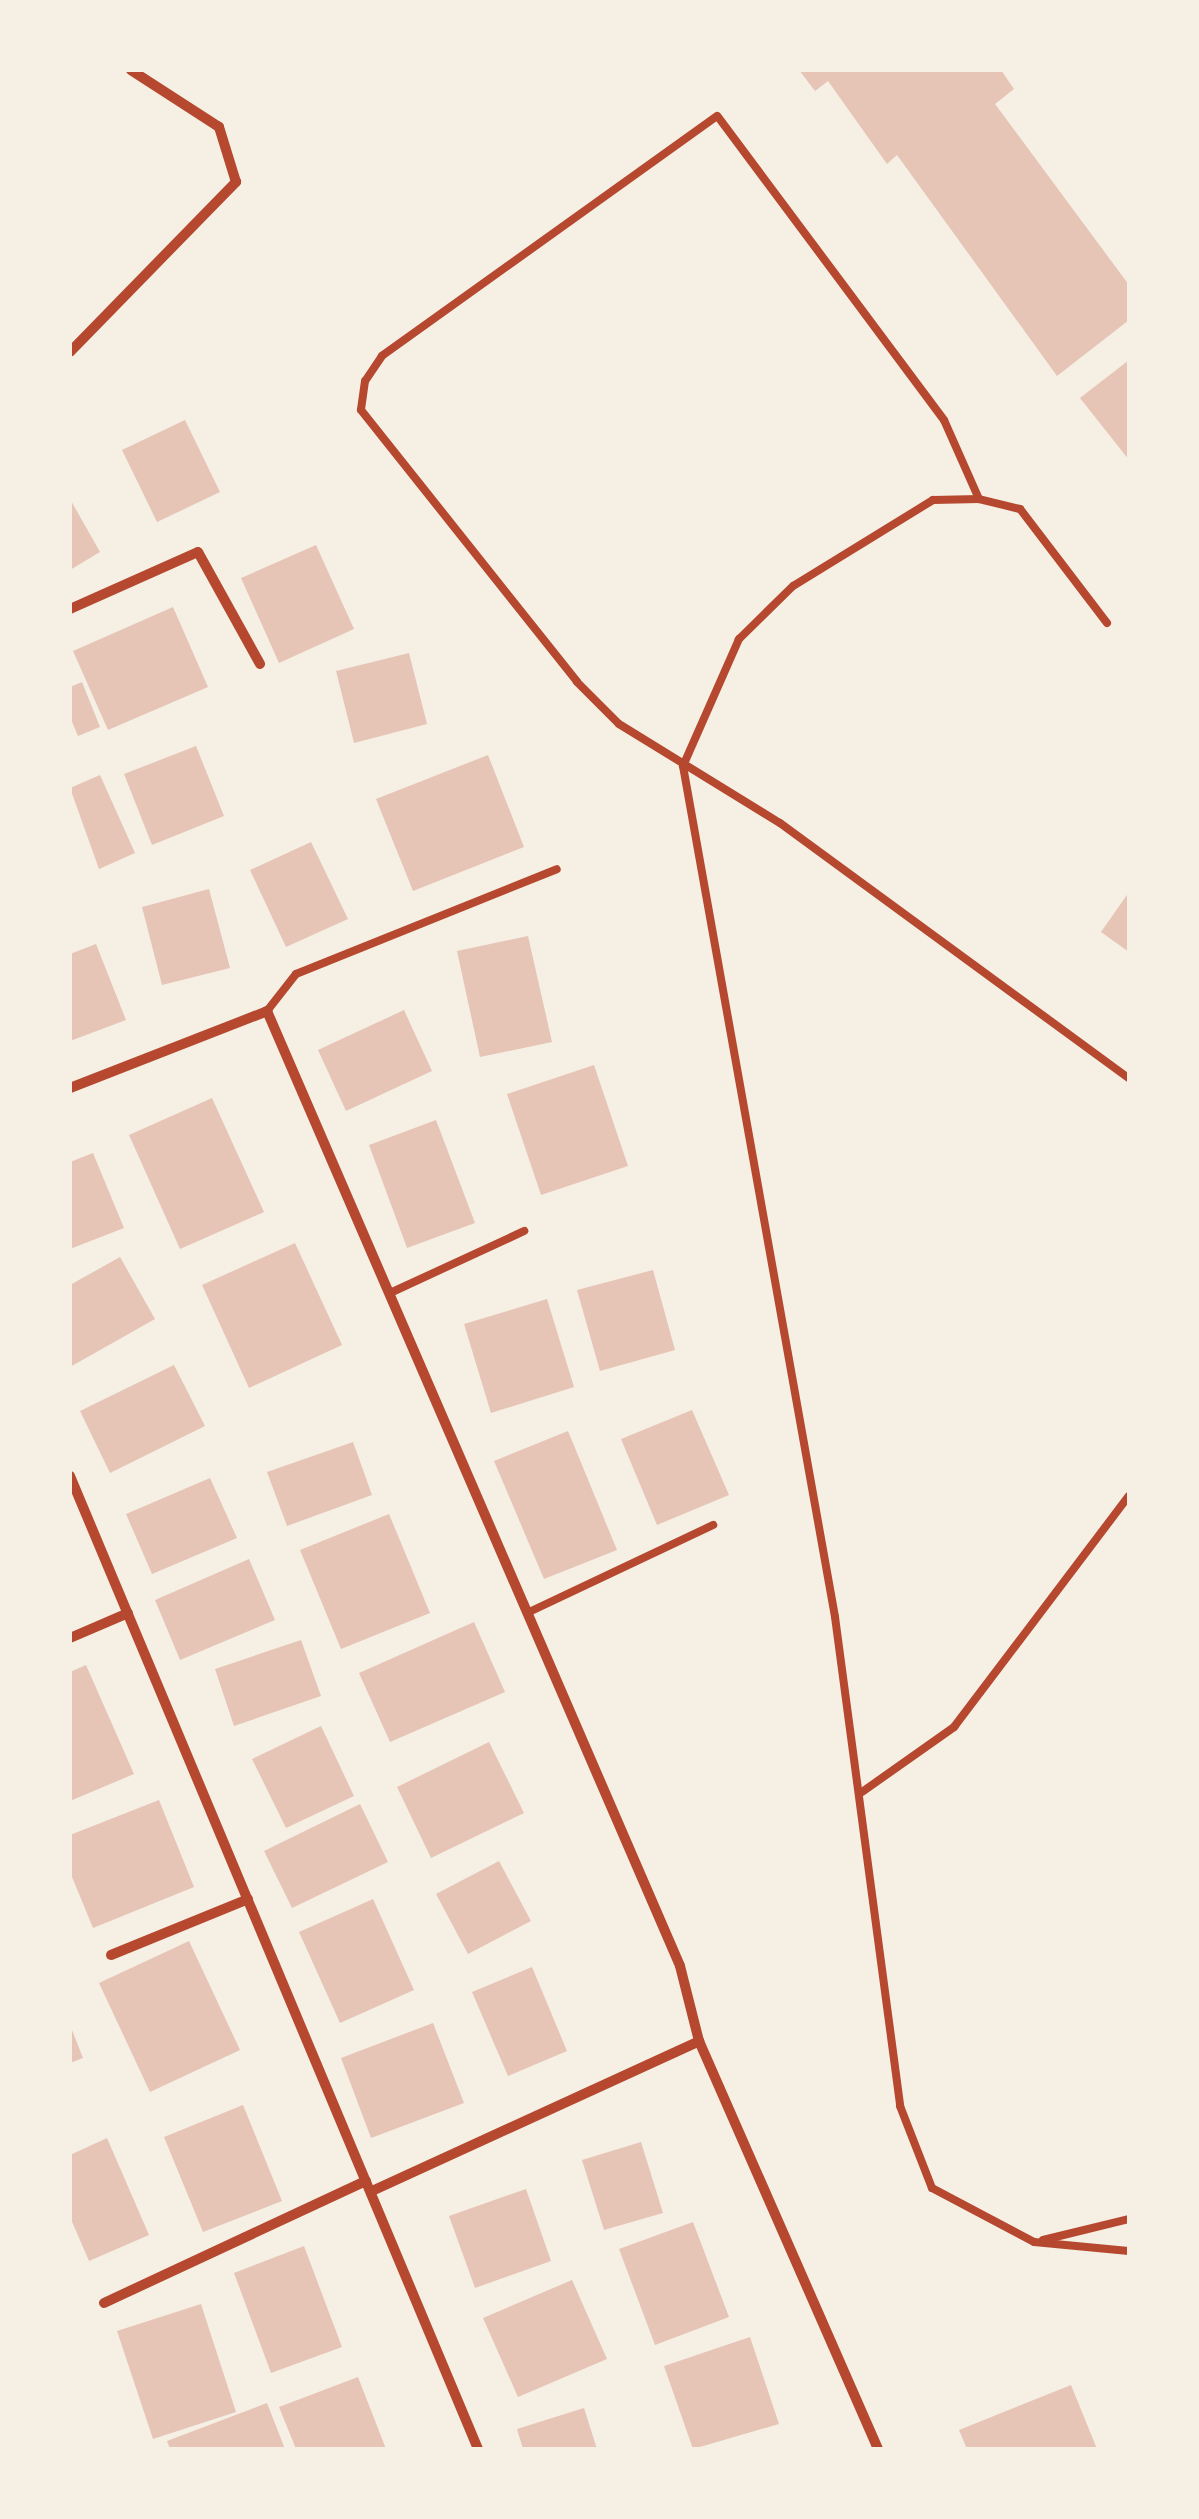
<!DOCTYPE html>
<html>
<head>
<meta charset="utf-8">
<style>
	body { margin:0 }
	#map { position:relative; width:1199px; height:2519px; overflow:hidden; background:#f6efe4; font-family:"Alegreya Sans",sans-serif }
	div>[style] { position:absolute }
	.building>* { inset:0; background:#e6c5b7 }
	.service>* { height:8px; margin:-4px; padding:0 4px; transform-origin:4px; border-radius:4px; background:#b5482f }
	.minor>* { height:10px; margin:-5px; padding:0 5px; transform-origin:5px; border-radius:5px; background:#b5482f }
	span { translate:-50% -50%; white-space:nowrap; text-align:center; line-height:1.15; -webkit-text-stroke:8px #f6efe4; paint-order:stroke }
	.frame { position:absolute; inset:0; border:72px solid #f6efe4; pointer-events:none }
</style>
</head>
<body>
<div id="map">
	<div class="building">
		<div style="clip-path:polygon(799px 70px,1001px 70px,1014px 89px,995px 104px,1129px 285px,1129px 320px,1057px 376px,897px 155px,887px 164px,828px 81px,815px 91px)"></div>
		<div style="clip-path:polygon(1129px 360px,1129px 460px,1080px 398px)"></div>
		<div style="clip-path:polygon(185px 420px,220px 492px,157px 522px,122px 450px)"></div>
		<div style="clip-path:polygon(70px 499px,100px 552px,70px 570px)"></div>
		<div style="clip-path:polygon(316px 545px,354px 629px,279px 663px,241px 578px)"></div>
		<div style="clip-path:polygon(173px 607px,208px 687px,108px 730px,73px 651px)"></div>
		<div style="clip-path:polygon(409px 653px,427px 724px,354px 743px,336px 671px)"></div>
		<div style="clip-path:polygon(82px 682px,100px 727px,78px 736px,70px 717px,70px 687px)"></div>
		<div style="clip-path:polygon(196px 746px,224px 816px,152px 845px,124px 774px)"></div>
		<div style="clip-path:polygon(488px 755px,524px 847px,413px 891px,376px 799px)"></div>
		<div style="clip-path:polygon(100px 775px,135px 853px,99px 869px,70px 788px)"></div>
		<div style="clip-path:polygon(311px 842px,348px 919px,286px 947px,250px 870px)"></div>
		<div style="clip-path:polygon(209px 889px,230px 968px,162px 985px,142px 907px)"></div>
		<div style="clip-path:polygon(1129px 892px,1129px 952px,1101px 932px)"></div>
		<div style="clip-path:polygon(528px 936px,552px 1042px,480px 1057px,457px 951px)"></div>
		<div style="clip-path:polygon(96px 944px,126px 1020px,70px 1041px,70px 954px)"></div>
		<div style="clip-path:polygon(404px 1010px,432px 1071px,346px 1111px,318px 1050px)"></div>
		<div style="clip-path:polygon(594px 1065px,628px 1166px,541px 1195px,507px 1094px)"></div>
		<div style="clip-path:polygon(212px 1098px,264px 1212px,180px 1249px,129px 1135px)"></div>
		<div style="clip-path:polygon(436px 1120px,475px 1223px,407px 1248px,369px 1145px)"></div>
		<div style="clip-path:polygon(93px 1153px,124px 1228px,70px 1249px,70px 1162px)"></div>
		<div style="clip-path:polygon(295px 1243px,342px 1345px,249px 1388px,202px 1285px)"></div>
		<div style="clip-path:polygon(120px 1257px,155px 1319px,70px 1367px,70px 1285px)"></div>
		<div style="clip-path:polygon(653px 1270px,675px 1350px,600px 1371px,577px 1290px)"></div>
		<div style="clip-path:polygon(547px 1299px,574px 1387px,491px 1413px,464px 1324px)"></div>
		<div style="clip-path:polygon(174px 1365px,205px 1426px,110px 1473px,80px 1411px)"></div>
		<div style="clip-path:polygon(692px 1410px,729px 1495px,657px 1525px,621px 1439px)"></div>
		<div style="clip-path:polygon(568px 1431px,617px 1550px,544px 1579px,494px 1461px)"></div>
		<div style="clip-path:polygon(353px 1442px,372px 1495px,287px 1526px,267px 1472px)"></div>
		<div style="clip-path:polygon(210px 1478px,237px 1538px,152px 1574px,126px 1514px)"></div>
		<div style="clip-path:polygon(389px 1514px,430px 1613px,341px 1649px,300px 1550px)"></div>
		<div style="clip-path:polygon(249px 1559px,275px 1620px,180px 1660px,155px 1600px)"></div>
		<div style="clip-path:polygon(474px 1622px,505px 1692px,390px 1742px,359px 1673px)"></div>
		<div style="clip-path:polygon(301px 1640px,321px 1696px,234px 1726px,215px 1669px)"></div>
		<div style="clip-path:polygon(86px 1665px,134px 1774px,70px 1801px,70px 1672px)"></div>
		<div style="clip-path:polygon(321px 1726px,354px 1796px,286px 1828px,252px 1759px)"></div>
		<div style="clip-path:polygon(489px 1742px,524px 1813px,431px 1858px,397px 1787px)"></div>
		<div style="clip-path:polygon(159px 1800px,194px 1887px,93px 1928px,70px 1872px,70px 1835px)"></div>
		<div style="clip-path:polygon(360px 1804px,388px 1862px,292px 1908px,264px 1851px)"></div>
		<div style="clip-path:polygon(499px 1861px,531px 1921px,468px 1954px,436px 1894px)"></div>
		<div style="clip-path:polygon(373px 1899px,414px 1990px,340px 2023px,299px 1932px)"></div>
		<div style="clip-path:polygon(189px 1941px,240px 2050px,150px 2092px,99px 1983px)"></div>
		<div style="clip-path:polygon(532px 1967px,567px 2051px,508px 2076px,472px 1992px)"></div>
		<div style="clip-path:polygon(433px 2023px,464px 2103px,371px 2138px,341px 2058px)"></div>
		<div style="clip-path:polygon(70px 2025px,83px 2058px,70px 2063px)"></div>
		<div style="clip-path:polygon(243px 2105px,282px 2201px,203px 2232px,164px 2137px)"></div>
		<div style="clip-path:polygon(107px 2138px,149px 2235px,89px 2261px,70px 2217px,70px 2155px)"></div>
		<div style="clip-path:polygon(641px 2142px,663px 2213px,604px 2230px,582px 2160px)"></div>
		<div style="clip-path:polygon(526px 2189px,551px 2261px,475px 2288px,449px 2216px)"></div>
		<div style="clip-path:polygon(693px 2222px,729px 2317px,655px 2345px,619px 2249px)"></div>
		<div style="clip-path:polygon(304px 2246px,342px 2347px,271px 2373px,234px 2273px)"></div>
		<div style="clip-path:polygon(572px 2280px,607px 2359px,518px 2397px,483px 2318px)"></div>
		<div style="clip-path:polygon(201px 2304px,236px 2412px,153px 2439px,117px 2331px)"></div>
		<div style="clip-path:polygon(750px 2337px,779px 2424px,693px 2449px,664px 2366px)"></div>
		<div style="clip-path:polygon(358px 2377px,386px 2449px,296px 2449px,279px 2407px)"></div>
		<div style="clip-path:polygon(1071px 2385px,1097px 2449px,967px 2449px,959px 2430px)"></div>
		<div style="clip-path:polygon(267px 2403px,285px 2449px,170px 2449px,167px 2441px)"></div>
		<div style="clip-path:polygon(584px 2408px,597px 2449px,523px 2449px,517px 2429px)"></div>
	</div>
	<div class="service">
		<div style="left:979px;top:499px;width:86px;rotate:-113.9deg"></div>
		<div style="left:944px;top:420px;width:379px;rotate:-126.7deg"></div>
		<div style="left:717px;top:116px;width:412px;rotate:144.4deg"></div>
		<div style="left:382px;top:356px;width:30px;rotate:124deg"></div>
		<div style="left:365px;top:381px;width:29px;rotate:98deg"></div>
		<div style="left:361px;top:410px;width:347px;rotate:51.5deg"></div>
		<div style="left:577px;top:682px;width:59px;rotate:45deg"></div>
		<div style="left:619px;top:724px;width:189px;rotate:31.6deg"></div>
		<div style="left:780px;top:823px;width:432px;rotate:36.2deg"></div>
		<div style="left:1107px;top:623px;width:143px;rotate:-127.3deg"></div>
		<div style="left:1020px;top:509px;width:42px;rotate:-166.3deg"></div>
		<div style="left:979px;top:499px;width:46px;rotate:178.8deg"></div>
		<div style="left:933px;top:500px;width:164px;rotate:148.4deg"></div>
		<div style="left:793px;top:586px;width:76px;rotate:135.5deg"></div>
		<div style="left:739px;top:639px;width:139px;rotate:113.8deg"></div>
		<div style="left:683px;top:766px;width:864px;rotate:79.87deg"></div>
		<div style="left:835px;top:1617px;width:493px;rotate:82.4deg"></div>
		<div style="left:900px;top:2106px;width:88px;rotate:68.7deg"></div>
		<div style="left:932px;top:2188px;width:115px;rotate:27.9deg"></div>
		<div style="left:1034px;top:2242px;width:95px;rotate:5.4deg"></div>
		<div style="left:267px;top:1011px;width:47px;rotate:-51.9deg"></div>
		<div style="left:296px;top:974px;width:281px;rotate:-21.9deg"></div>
		<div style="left:390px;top:1293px;width:148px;rotate:-24.8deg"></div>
		<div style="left:527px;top:1613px;width:206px;rotate:-25.3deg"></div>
		<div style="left:862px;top:1792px;width:113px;rotate:-35.2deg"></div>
		<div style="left:954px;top:1727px;width:290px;rotate:-52.9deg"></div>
		<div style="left:1043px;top:2240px;width:89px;rotate:-13.7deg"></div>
	</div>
	<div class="minor">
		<div style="left:70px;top:352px;width:238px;rotate:-45.7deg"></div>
		<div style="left:236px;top:182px;width:58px;rotate:-107.2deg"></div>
		<div style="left:219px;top:127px;width:105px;rotate:-147.1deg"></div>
		<div style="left:70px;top:609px;width:140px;rotate:-24deg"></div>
		<div style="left:198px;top:552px;width:128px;rotate:61deg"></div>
		<div style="left:70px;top:1088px;width:212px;rotate:-21.3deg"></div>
		<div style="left:267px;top:1011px;width:1040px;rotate:66.61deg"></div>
		<div style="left:680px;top:1966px;width:77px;rotate:75.8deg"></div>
		<div style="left:699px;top:2041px;width:446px;rotate:66.3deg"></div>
		<div style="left:70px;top:1476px;width:1055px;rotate:67.25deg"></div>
		<div style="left:70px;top:1638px;width:63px;rotate:-23.3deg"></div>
		<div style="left:111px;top:1955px;width:148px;rotate:-22.2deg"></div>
		<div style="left:372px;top:2191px;width:360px;rotate:-24.6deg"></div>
		<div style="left:104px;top:2303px;width:289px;rotate:-25deg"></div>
	</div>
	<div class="frame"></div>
</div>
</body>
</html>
